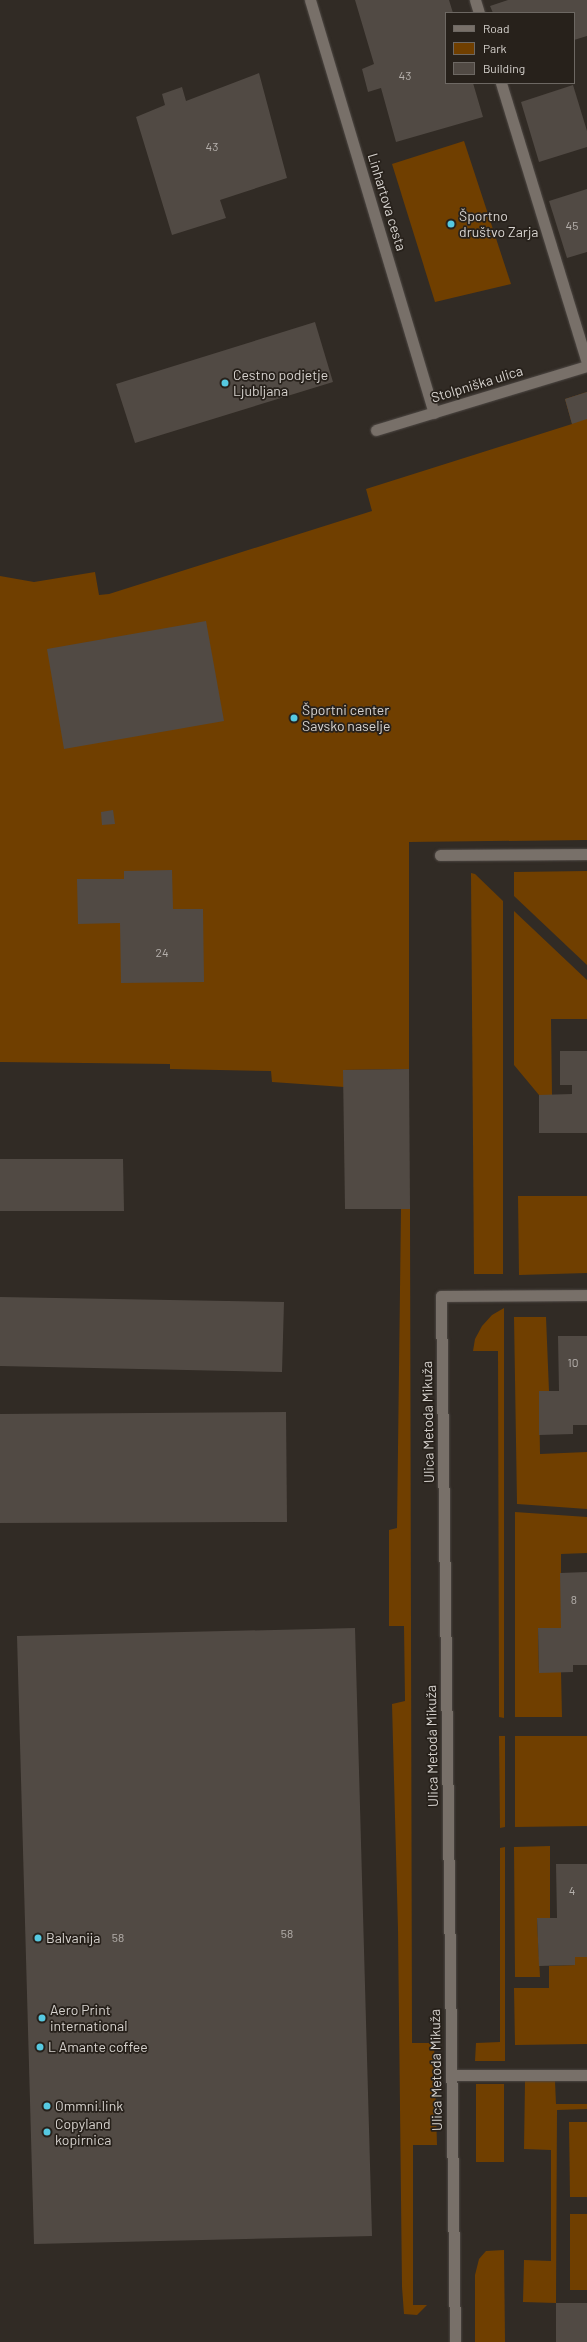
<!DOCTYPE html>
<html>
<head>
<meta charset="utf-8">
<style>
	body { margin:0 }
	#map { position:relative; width:587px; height:2342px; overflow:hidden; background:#312b25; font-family:Barlow,sans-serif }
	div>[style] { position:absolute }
	.green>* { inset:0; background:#703f00 }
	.building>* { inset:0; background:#514a44 }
	.roads { filter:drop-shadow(0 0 1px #4e4844) drop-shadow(0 0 1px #4e4844) }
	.service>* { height:11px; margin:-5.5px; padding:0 5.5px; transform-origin:5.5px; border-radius:5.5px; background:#787069 }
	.pedestrian>* { height:11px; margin:-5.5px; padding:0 5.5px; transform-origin:5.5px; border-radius:5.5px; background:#787069 }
	.minor>* { height:11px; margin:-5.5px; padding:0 5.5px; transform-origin:5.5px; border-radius:5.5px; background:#787069 }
	.dots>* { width:11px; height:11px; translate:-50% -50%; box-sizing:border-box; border:2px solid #27211b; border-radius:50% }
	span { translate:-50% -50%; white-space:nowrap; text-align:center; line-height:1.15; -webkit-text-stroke:3.5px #27211b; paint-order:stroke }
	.number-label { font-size:12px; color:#b5b0ac }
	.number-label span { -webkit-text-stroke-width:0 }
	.street-label { font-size:14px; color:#d6d2ce }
	.poi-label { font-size:14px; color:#d6d2ce }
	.left { translate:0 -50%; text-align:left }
	.legend { position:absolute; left:445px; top:12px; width:130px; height:72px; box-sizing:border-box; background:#27211b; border:1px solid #6d6863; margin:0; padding:5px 7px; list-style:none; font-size:12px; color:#d6d2ce }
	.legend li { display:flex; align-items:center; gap:8px; height:20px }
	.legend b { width:20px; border:1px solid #6d6863 }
</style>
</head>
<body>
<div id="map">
	<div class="green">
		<div style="clip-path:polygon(464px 141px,511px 284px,435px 302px,392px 164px)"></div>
		<div style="clip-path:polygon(587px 392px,587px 840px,409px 842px,409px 1069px,344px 1070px,344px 1087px,272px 1082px,271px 1071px,170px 1069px,170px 1064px,0 1062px,0 576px,34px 582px,95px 572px,99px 595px,109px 594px,372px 511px,366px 489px,572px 424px,565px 399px)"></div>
		<div style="clip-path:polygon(587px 871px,587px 965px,514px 896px,514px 872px)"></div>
		<div style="clip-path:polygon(471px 873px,475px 874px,503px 901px,503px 1274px,474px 1274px)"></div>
		<div style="clip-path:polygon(514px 911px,587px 980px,587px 1019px,551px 1019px,552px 1095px,539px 1095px,514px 1065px)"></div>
		<div style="clip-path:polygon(518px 1196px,587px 1196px,587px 1273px,519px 1275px)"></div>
		<div style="clip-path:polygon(401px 1209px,410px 1209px,412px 2043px,434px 2043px,437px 2145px,413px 2145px,413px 2305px,427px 2305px,417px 2315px,404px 2314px,402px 2287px,398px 1929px,392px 1704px,405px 1701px,404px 1626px,389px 1626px,389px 1530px,397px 1528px)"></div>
		<div style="clip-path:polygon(504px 1308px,504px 1718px,499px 1717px,499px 1712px,498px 1351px,473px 1351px,475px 1339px,482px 1326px,492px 1315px)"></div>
		<div style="clip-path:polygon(514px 1317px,546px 1317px,549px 1391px,539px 1391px,540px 1454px,587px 1452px,587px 1509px,517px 1504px)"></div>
		<div style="clip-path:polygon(515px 1512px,587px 1517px,587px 1553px,561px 1554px,561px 1628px,538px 1628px,539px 1672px,561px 1672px,562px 1717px,515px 1717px)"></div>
		<div style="clip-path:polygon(499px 1736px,505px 1736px,505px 1827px,500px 1828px)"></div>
		<div style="clip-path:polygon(515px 1736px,587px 1736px,587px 1826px,515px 1827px)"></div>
		<div style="clip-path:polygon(550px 1846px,550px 1918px,537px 1919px,540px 1977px,515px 1977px,514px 1847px)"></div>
		<div style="clip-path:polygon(505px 1847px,505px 2061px,475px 2061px,476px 2043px,500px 2042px,500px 1848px)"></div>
		<div style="clip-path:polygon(575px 1957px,587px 1957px,587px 2044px,515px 2045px,514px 1988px,549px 1988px,549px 1966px,575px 1965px)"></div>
		<div style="clip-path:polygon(525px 2081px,555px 2081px,556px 2104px,587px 2104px,587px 2109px,557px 2110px,556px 2303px,523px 2302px,524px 2260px,551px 2261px,551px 2150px,524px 2149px)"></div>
		<div style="clip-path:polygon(476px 2084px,504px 2084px,504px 2162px,476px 2162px)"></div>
		<div style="clip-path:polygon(569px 2122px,587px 2122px,587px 2197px,570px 2197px)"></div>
		<div style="clip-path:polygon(570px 2214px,587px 2214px,587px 2290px,570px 2290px)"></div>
		<div style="clip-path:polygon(504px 2250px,505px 2342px,475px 2342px,475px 2275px,479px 2259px,486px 2251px)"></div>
	</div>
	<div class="building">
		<div style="clip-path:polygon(355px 0,449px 0,453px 13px,446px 13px,446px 83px,473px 83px,483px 117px,396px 142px,381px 88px,368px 92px,362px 69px,374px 64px)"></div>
		<div style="clip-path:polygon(508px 0,587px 0,587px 36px,574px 40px,574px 13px,493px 13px,490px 6px)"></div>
		<div style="clip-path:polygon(259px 73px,287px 178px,220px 200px,226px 218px,172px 235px,136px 117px,165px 105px,162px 94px,182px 87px,186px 101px)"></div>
		<div style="clip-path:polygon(573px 85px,587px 131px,587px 147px,539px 162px,521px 102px)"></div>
		<div style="clip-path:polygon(587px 189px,587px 252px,567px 258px,549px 201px)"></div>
		<div style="clip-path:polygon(315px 322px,333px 382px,135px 443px,116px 384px)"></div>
		<div style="clip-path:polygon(587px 392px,587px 419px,572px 424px,565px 399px)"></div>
		<div style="clip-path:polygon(206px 621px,224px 721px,64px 749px,47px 649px)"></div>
		<div style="clip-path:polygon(113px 810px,115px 824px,102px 825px,101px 812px)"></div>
		<div style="clip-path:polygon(172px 870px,173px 909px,203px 909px,204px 982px,121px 983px,120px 923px,78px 924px,77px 879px,124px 879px,124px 871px)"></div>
		<div style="clip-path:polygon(560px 1051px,587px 1051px,587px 1133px,539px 1133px,539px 1095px,572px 1094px,572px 1085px,560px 1085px)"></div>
		<div style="clip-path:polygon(409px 1069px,410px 1209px,345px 1209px,343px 1070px)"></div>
		<div style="clip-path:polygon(0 1159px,123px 1159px,124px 1211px,0 1211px)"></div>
		<div style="clip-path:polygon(0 1297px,284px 1302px,282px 1372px,0 1366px)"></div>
		<div style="clip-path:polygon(558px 1336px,587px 1336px,587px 1425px,573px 1425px,573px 1434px,539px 1435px,539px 1391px,559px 1391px)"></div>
		<div style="clip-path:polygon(286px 1412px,287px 1522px,0 1523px,0 1414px)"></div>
		<div style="clip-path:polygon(587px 1572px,587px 1665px,573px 1665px,573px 1672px,539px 1673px,538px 1628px,561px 1628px,560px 1573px)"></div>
		<div style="clip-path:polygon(355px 1628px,372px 2236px,34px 2244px,17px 1636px)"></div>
		<div style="clip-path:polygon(556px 1864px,587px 1864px,587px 1957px,575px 1957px,575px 1965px,539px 1966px,537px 1918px,557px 1918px)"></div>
		<div style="clip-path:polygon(556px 2303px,587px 2303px,587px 2342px,556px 2342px)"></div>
	</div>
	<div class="roads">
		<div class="service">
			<div style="left:475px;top:0;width:14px;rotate:73deg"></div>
			<div style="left:501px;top:83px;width:293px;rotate:72.9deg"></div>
			<div style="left:451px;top:2075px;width:136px"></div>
		</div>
		<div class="pedestrian">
			<div style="left:440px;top:855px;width:147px;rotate:-0.4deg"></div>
		</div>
		<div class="minor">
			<div style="left:310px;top:0;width:431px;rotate:73.3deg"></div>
			<div style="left:376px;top:430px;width:220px;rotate:-16.9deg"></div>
			<div style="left:455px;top:2342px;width:1046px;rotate:-90.77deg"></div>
			<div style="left:441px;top:1296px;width:146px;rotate:-0.4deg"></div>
		</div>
	</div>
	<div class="dots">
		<div style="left:451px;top:224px;background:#56c9e1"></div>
		<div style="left:225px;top:383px;background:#56c9e1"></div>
		<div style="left:294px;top:718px;background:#56c9e1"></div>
		<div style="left:38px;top:1938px;background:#56c9e1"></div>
		<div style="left:42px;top:2018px;background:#56c9e1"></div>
		<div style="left:40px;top:2047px;background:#56c9e1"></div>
		<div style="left:47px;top:2106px;background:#56c9e1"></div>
		<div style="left:47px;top:2132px;background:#56c9e1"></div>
	</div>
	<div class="number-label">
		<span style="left:405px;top:76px">43</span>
		<span style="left:212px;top:147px">43</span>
		<span style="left:572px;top:226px">45</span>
		<span style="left:162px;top:953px">24</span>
		<span style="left:573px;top:1363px">10</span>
		<span style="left:574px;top:1600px">8</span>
		<span style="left:572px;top:1891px">4</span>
		<span style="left:287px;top:1934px">58</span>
		<span style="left:118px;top:1938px">58</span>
	</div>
	<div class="street-label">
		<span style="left:387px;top:202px;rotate:73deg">Linhartova cesta</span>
		<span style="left:477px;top:384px;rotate:-17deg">Stolpniška ulica</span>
		<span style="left:428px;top:1422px;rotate:-91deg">Ulica Metoda Mikuža</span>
		<span style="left:432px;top:1746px;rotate:-91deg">Ulica Metoda Mikuža</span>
		<span style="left:436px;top:2070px;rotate:-91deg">Ulica Metoda Mikuža</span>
	</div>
	<div class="poi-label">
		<span class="left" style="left:459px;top:224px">Športno<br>društvo Zarja</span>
		<span class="left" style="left:233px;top:383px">Cestno podjetje<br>Ljubljana</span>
		<span class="left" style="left:302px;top:718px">Športni center<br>Savsko naselje</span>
		<span class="left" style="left:46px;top:1938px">Balvanija</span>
		<span class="left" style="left:50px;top:2018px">Aero Print<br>international</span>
		<span class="left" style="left:48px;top:2047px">L Amante coffee</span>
		<span class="left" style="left:55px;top:2106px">Ommni.link</span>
		<span class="left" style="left:55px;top:2132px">Copyland<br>kopirnica</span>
	</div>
	<ul class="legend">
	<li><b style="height:5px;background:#787069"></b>Road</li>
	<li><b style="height:11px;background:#703f00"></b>Park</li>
	<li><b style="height:11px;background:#514a44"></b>Building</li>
	</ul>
</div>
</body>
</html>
